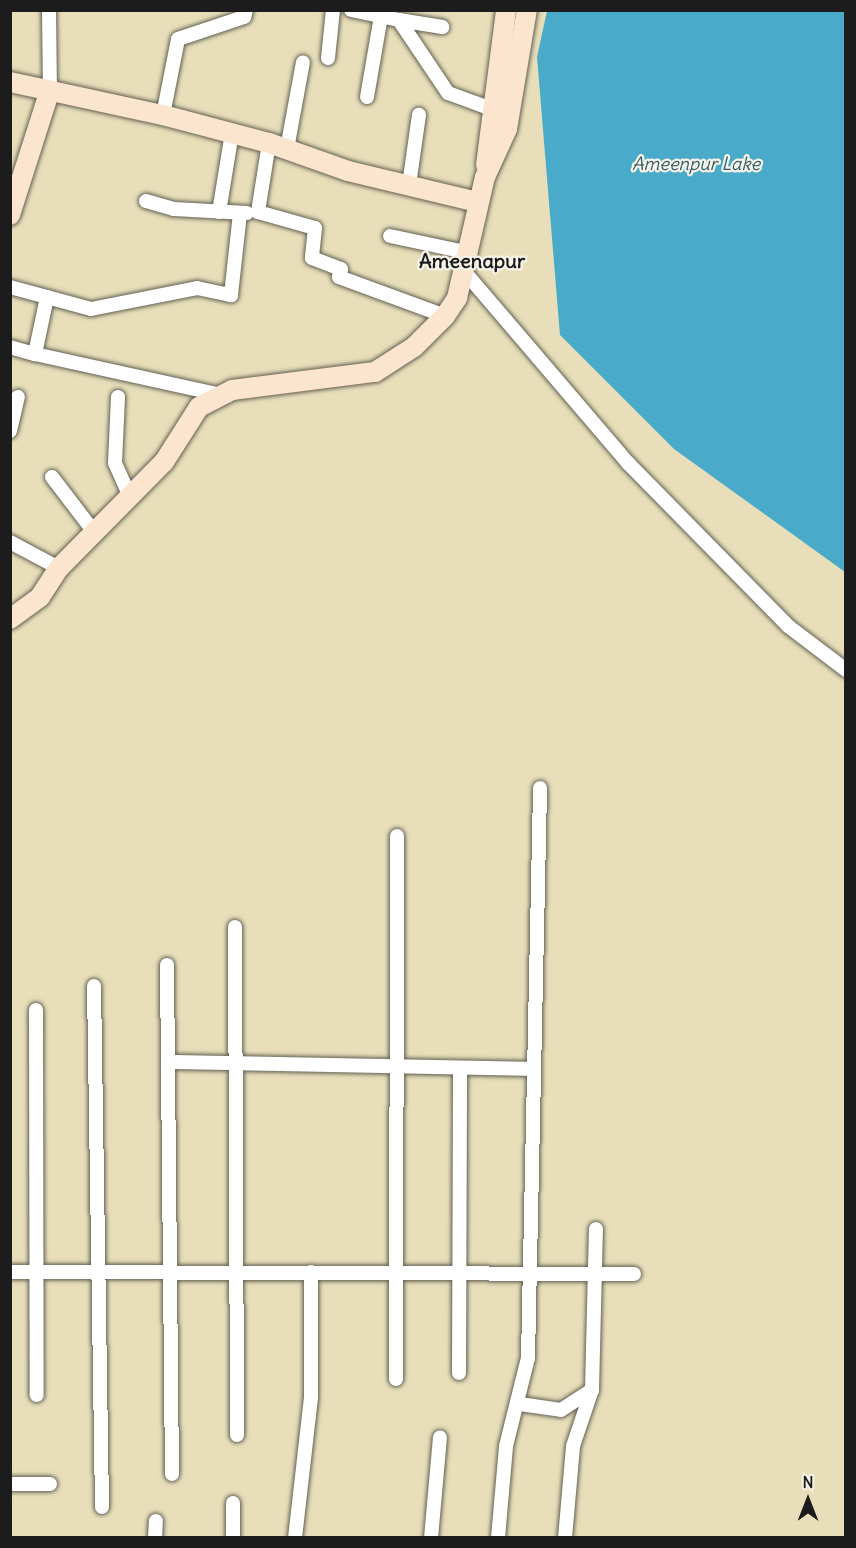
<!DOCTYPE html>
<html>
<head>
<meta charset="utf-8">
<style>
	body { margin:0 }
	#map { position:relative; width:856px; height:1548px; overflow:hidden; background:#e8dfba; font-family:Delius,sans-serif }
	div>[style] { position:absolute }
	.water>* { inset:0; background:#4aaac9 }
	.roads { filter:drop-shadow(0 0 2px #636053) drop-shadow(0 0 2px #636053) }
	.street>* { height:14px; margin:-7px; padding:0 7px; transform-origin:7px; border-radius:7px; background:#fff }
	.secondary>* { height:20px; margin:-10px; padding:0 10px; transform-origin:10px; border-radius:10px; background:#fce5cf }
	span { translate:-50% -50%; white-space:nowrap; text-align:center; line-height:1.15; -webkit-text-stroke:4.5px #f7f3e8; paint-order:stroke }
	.water-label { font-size:18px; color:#315c6a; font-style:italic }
	.quarter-label { font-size:20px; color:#1c1c1c; font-weight:700 }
	.frame { position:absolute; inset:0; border:12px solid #1c1c1c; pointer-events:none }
	.north { position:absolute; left:778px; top:1470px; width:60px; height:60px; -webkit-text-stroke:4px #f7f3e8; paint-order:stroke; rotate:0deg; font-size:16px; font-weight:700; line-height:24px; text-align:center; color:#1c1c1c }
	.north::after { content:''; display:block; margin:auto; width:21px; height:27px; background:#1c1c1c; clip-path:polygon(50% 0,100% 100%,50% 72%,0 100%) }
</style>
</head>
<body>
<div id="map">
	<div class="water">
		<div style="clip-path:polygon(547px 11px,845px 11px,845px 572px,674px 449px,560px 335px,537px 57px)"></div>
	</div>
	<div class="roads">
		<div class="street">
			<div style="left:49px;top:10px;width:80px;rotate:89.3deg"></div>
			<div style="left:351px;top:10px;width:49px;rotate:11.8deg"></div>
			<div style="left:399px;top:20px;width:88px;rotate:56.1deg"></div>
			<div style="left:448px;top:93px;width:44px;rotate:20.1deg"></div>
			<div style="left:399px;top:20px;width:44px;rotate:9.2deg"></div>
			<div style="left:328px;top:58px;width:48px;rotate:-84.1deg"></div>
			<div style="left:367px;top:97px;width:82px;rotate:-80.2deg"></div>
			<div style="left:163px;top:115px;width:77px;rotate:-78.8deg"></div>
			<div style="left:178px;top:39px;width:70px;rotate:-18.4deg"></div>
			<div style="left:244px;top:17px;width:7px;rotate:-74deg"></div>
			<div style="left:269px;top:143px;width:70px;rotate:99.1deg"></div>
			<div style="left:258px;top:212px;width:59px;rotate:15.7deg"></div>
			<div style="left:315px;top:228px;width:30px;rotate:96deg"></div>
			<div style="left:312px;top:258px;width:31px;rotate:21deg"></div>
			<div style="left:341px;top:269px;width:8px;rotate:104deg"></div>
			<div style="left:339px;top:277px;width:113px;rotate:20.2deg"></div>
			<div style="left:287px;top:149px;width:88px;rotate:-79.6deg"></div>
			<div style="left:409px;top:185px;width:71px;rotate:-81.9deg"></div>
			<div style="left:146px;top:201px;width:29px;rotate:16deg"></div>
			<div style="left:174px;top:209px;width:73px;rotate:3.1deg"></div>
			<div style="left:219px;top:212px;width:80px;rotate:-80.7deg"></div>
			<div style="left:390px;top:236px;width:77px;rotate:12deg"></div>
			<div style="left:464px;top:271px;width:253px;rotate:49.5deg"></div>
			<div style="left:628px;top:463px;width:228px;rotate:45.5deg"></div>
			<div style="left:788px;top:626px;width:73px;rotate:37.2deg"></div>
			<div style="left:10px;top:287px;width:84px;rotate:15.2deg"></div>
			<div style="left:91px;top:309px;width:108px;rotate:-11.2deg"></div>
			<div style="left:197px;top:288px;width:35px;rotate:12deg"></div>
			<div style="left:231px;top:295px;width:82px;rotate:-83.7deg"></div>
			<div style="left:47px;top:297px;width:58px;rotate:101.9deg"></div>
			<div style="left:35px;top:354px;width:191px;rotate:12.4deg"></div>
			<div style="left:10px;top:347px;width:26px;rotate:16deg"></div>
			<div style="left:118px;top:397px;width:66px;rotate:92.6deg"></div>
			<div style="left:115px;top:463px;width:37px;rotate:66deg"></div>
			<div style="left:10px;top:431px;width:35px;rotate:-77deg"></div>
			<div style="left:52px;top:477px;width:69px;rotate:52.6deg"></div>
			<div style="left:10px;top:542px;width:55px;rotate:28deg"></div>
			<div style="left:235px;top:927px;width:508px;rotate:89.77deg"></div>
			<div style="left:167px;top:965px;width:509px;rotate:89.44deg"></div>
			<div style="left:94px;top:986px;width:521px;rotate:89.12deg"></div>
			<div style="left:36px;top:1010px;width:385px;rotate:89.9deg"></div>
			<div style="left:169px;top:1062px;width:362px;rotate:1.1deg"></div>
			<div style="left:10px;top:1272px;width:624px;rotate:0.18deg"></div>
			<div style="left:459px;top:1373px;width:304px;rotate:-89.8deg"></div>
			<div style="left:396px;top:1379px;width:543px;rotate:-89.89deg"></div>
			<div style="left:520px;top:1404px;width:41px;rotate:8.3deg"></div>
			<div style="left:561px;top:1410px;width:37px;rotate:-33deg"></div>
			<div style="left:10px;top:1484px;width:40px"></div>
			<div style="left:155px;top:1538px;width:17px;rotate:-87deg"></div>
			<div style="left:233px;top:1538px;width:35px;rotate:-90deg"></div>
			<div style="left:295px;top:1538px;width:141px;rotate:-83.5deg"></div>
			<div style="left:311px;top:1398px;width:126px;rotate:-90deg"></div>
			<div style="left:431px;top:1538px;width:101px;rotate:-84.9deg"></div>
			<div style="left:498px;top:1538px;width:92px;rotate:-85deg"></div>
			<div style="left:506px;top:1446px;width:91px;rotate:-76deg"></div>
			<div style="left:528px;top:1358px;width:570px;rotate:-88.79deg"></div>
			<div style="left:565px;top:1538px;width:92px;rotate:-85deg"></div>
			<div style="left:573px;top:1446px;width:59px;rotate:-71.3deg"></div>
			<div style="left:592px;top:1390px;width:161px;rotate:-88.6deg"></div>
		</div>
		<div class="secondary">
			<div style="left:10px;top:82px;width:157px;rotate:12.2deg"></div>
			<div style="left:163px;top:115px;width:110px;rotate:14.8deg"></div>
			<div style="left:269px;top:143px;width:84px;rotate:19.5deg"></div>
			<div style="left:348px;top:171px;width:133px;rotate:13.5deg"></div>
			<div style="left:486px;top:165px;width:156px;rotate:-82.6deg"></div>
			<div style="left:10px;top:215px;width:131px;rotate:-72.3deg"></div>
			<div style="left:10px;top:619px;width:37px;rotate:-36deg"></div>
			<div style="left:40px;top:597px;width:35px;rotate:-57deg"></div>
			<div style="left:59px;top:568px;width:149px;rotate:-45.3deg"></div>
			<div style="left:164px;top:462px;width:65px;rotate:-57.5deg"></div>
			<div style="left:199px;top:407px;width:37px;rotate:-27deg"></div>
			<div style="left:232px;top:390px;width:144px;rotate:-7.2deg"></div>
			<div style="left:375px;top:372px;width:46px;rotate:-32.7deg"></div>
			<div style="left:414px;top:347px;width:44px;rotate:-45deg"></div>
			<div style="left:445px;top:316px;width:22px;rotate:-56deg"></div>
			<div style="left:457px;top:298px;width:124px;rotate:-77deg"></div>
			<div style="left:485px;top:177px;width:53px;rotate:-65.4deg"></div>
			<div style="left:507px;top:129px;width:121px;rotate:-80.5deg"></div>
		</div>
	</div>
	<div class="water-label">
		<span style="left:696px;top:164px">Ameenpur Lake</span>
	</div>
	<div class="quarter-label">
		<span style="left:472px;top:260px">Ameenapur</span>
	</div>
	<div class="frame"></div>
	<div class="north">N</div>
</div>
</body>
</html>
